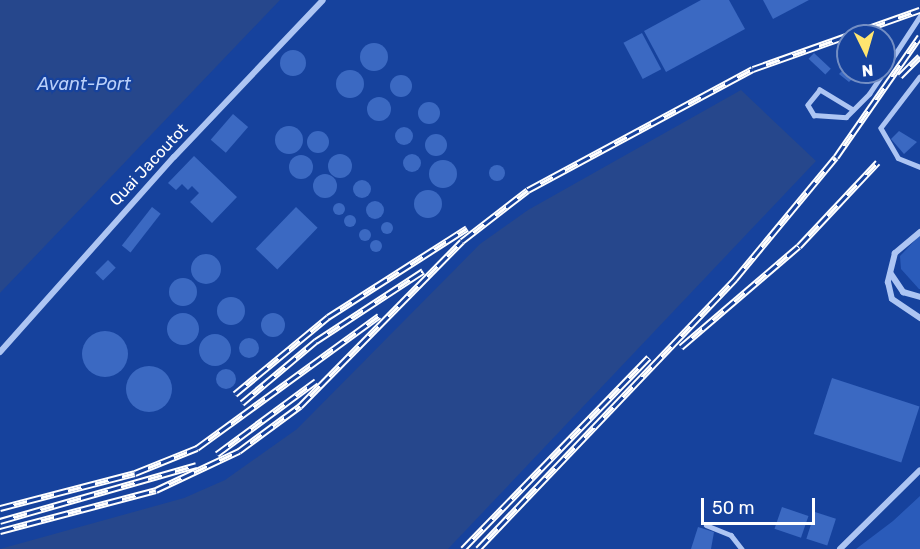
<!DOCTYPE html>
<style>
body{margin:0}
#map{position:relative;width:920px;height:549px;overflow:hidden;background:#16429d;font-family:Rubik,sans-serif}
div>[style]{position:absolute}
.green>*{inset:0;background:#2a5bba}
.water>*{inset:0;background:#26478c}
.building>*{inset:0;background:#3b69c2;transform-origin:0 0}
.round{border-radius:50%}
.lane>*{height:4.5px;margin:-2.25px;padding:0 2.25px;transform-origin:2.25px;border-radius:2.25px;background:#adc5f3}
.street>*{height:6px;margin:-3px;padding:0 3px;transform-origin:3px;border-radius:3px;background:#adc5f3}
.rail>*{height:7px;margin-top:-3.5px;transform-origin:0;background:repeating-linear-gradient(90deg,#16429d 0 14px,#fff 0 28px);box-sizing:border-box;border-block:2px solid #fff}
span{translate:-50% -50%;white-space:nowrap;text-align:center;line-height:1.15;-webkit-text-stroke:4.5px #16429d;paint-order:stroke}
.street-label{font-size:16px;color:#fff}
.water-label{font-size:18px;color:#bad0f9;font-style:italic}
.north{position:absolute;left:836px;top:24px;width:60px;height:60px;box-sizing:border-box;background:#16429d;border:2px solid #738ec4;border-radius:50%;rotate:175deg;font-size:16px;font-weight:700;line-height:24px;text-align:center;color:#fff}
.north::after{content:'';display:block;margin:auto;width:21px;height:27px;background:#ffe56f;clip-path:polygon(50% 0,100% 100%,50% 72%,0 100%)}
.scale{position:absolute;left:701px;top:498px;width:114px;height:27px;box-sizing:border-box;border:3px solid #fff;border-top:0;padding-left:8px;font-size:18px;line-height:21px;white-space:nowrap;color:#fff;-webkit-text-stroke:4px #16429d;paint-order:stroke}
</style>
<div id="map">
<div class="green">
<div style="clip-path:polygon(920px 235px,920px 289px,919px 289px,901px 269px,900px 256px)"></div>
<div style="clip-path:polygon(920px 496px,920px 549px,856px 549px,893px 521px)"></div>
</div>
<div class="water">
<div style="clip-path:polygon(0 0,280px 0,0 293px)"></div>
<div style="clip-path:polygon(741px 90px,816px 161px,448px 549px,0 549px,184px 498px,225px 480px,297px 429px,480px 244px,528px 210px)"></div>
</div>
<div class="building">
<div style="clip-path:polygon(701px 0,729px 0,745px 29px,666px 72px,644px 31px)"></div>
<div style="clip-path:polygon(763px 0,809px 0,773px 19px)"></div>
<div style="left:642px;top:33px;width:41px;height:21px;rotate:62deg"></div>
<div class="round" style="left:360px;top:43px;width:28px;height:28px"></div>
<div class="round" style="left:280px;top:50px;width:26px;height:26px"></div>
<div style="left:814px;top:53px;width:23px;height:8px;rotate:43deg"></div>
<div style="clip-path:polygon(848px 65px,854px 77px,849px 82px,839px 74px)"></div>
<div class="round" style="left:336px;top:70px;width:28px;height:28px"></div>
<div class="round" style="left:390px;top:75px;width:22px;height:22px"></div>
<div class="round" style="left:367px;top:97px;width:24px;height:24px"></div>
<div class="round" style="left:418px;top:102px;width:22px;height:22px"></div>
<div style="left:233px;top:114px;width:20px;height:34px;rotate:41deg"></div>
<div class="round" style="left:275px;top:126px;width:28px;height:28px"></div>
<div class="round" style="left:395px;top:127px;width:18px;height:18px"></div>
<div class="round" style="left:307px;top:131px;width:22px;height:22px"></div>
<div style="clip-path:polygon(899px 131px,917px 142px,904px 154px,891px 139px)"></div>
<div class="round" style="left:425px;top:134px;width:22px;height:22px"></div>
<div class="round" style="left:403px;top:154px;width:18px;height:18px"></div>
<div class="round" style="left:328px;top:154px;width:24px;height:24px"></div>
<div class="round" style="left:289px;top:155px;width:24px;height:24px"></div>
<div style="clip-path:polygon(194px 156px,237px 197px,212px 223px,190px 202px,199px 193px,192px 186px,188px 190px,182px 184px,176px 190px,168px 183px)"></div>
<div class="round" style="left:429px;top:160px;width:28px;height:28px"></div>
<div class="round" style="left:489px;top:165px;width:16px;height:16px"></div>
<div class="round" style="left:313px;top:174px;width:24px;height:24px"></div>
<div class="round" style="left:353px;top:180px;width:18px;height:18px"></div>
<div class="round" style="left:414px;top:190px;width:28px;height:28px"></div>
<div class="round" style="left:366px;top:201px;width:18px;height:18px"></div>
<div class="round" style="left:333px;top:203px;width:12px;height:12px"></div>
<div style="left:152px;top:207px;width:11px;height:49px;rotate:38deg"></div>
<div style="left:296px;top:207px;width:30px;height:58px;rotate:44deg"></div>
<div class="round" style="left:344px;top:215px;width:12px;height:12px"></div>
<div class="round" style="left:381px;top:222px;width:12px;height:12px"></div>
<div class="round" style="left:359px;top:229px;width:12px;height:12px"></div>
<div class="round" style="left:370px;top:240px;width:12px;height:12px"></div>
<div class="round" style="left:191px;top:254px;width:30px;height:30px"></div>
<div style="left:108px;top:260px;width:11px;height:18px;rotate:45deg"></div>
<div class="round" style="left:169px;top:278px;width:28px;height:28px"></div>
<div class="round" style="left:217px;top:297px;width:28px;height:28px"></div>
<div class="round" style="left:167px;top:313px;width:32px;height:32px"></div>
<div class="round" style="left:261px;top:313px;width:24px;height:24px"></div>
<div class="round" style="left:82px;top:331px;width:46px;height:46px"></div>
<div class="round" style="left:199px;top:334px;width:32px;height:32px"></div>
<div class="round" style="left:239px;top:338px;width:20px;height:20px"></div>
<div class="round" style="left:126px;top:366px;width:46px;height:46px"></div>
<div class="round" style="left:216px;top:369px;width:20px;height:20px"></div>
<div style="left:832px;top:378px;width:92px;height:59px;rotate:18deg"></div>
<div style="left:782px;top:507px;width:28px;height:23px;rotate:19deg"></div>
<div style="left:815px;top:512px;width:22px;height:28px;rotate:18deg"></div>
<div style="clip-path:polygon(698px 527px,714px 532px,711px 549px,691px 549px)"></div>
</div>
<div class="lane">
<div style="left:884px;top:71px;width:66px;rotate:-56.8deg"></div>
<div style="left:920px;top:77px;width:64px;rotate:127.4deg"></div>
<div style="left:881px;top:128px;width:34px;rotate:60deg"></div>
<div style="left:898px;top:158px;width:24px;rotate:22deg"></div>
<div style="left:853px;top:110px;width:39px;rotate:-149deg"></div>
<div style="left:820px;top:90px;width:19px;rotate:129deg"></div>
<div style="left:808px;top:105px;width:12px;rotate:59deg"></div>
<div style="left:814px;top:115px;width:32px;rotate:4deg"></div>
<div style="left:846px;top:117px;width:33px;rotate:-45deg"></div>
<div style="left:869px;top:94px;width:27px;rotate:-56deg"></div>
<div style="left:706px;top:525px;width:27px;rotate:22deg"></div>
<div style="left:731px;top:535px;width:18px;rotate:52deg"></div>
</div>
<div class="street">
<div style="left:920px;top:232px;width:33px;rotate:140deg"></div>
<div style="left:895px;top:253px;width:30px;rotate:104deg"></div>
<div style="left:888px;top:282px;width:17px;rotate:77deg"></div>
<div style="left:892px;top:299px;width:34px;rotate:34deg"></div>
<div style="left:891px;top:274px;width:22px;rotate:56deg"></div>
<div style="left:903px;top:292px;width:18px;rotate:16deg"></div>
<div style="left:0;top:352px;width:261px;rotate:-48.3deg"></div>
<div style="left:174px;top:157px;width:216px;rotate:-46.5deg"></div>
<div style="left:840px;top:549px;width:112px;rotate:-44.6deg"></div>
</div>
<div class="rail">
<div style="left:900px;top:76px;width:28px;rotate:-45deg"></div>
<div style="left:681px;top:347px;width:155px;rotate:-40.6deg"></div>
<div style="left:799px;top:246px;width:115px;rotate:-46.8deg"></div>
<div style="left:235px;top:394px;width:121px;rotate:-39.6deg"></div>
<div style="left:328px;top:317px;width:165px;rotate:-32.6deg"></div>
<div style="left:242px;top:403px;width:97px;rotate:-40deg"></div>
<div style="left:316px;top:341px;width:128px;rotate:-33.2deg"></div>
<div style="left:217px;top:454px;width:123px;rotate:-36.4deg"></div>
<div style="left:0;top:508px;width:139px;rotate:-14.5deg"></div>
<div style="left:135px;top:473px;width:67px;rotate:-22deg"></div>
<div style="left:197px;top:448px;width:225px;rotate:-36deg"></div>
<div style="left:0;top:521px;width:204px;rotate:-15.9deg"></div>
<div style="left:0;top:531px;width:161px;rotate:-14.7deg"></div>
<div style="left:156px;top:490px;width:92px;rotate:-25.2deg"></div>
<div style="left:239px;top:451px;width:76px;rotate:-36.4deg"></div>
<div style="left:300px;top:406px;width:231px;rotate:-45.5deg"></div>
<div style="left:462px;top:241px;width:83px;rotate:-37.7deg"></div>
<div style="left:528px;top:190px;width:255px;rotate:-28.3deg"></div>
<div style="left:753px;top:69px;width:177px;rotate:-19.5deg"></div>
<div style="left:463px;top:549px;width:267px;rotate:-45.9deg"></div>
<div style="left:478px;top:549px;width:373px;rotate:-46.4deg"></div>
<div style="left:735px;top:279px;width:158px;rotate:-50.4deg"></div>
<div style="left:836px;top:157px;width:147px;rotate:-55.2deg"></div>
</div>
<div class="street-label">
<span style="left:149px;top:165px;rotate:-47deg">Quai Jacoutot</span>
</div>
<div class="water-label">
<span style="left:84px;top:84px">Avant-Port</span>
</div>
<div class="north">N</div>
<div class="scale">50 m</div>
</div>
